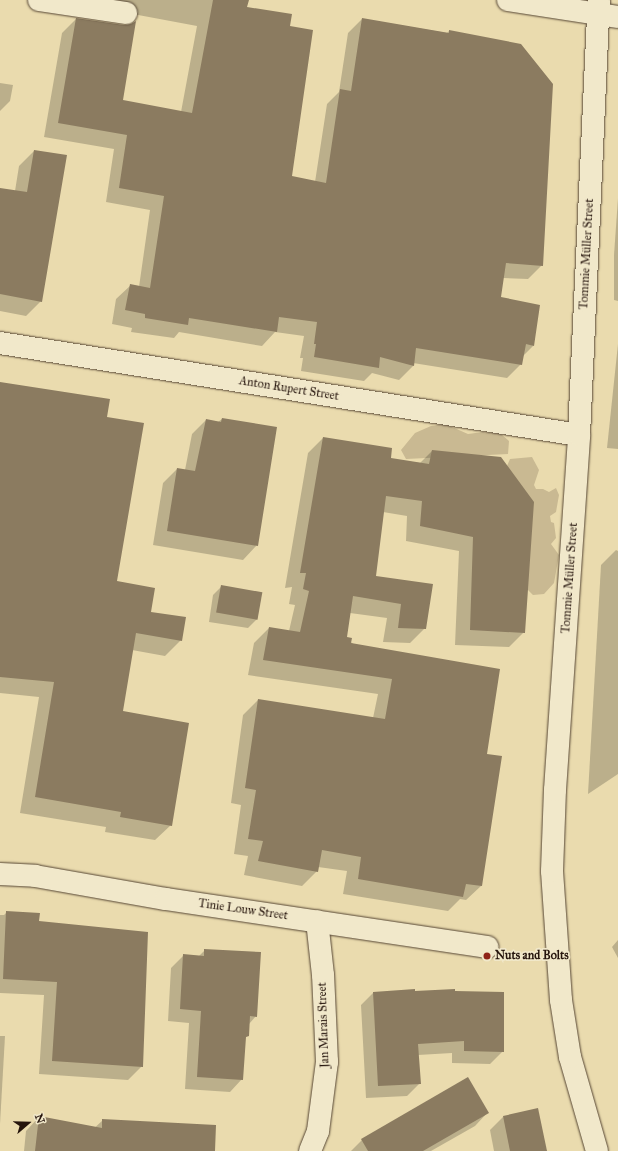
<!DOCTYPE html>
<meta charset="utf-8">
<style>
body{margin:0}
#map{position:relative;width:618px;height:1151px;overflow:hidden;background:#eadbae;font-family:"IM FELL Great Primer",serif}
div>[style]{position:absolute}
.green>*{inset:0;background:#c9b992}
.shadow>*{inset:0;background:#0003}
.building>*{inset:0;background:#8b7b60;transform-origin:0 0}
.roads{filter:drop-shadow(0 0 1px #564634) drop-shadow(0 0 1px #564634)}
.minor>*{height:22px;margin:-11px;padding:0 11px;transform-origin:11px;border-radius:11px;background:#f1e8ca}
.dots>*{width:11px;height:11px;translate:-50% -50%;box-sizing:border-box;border:2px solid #f1e8ca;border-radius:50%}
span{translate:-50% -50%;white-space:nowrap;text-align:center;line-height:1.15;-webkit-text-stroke:3.5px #f1e8ca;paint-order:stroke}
.street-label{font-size:12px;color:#25140c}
.poi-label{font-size:12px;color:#25140c;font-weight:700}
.left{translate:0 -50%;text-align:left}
.north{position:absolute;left:8px;top:1103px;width:40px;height:40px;-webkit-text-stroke:3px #f1e8ca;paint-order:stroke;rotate:70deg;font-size:11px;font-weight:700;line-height:16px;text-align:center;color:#25140c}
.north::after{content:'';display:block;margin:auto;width:14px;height:18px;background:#25140c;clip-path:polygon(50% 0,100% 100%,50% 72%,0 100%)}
</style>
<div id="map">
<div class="green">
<div style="clip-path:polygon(445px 424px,468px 434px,483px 432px,501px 434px,509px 441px,508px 454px,406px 459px,401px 450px,415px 433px,431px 426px)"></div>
<div style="clip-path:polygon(532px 457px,539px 470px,534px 485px,536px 489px,543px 489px,549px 492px,556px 488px,559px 495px,556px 512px,550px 516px,551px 522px,554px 523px,556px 538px,551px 544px,559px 555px,554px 583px,544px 594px,533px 595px,528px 590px,507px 466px,510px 459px)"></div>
</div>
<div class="shadow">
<div style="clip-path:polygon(58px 0,248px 0,246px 8px,289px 27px,290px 177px,315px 182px,327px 104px,339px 92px,348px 33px,362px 19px,447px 33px,449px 31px,542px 265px,528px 279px,503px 278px,500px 298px,533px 346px,522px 357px,521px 364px,507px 378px,413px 363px,413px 366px,399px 380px,372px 373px,364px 381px,301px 371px,303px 358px,300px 358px,304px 336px,275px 332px,262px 346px,179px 332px,174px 338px,131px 332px,132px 328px,112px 324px,116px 299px,131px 285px,139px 287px,150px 210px,106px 202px,114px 149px,44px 137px,62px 33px,76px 19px,122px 101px,181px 112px,197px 26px)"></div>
<div style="clip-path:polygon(0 83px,13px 85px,10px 101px,0 111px)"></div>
<div style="clip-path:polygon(34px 151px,41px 301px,26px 316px,0 311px,0 189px,15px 191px,19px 166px)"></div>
<div style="clip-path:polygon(618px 198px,618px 301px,614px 300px,614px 255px)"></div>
<div style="clip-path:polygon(618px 344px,618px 449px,607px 448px)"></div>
<div style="clip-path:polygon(0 383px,105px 418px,116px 582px,181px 640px,165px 656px,132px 650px,121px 712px,171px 825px,155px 840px,105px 832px,106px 827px,20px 813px,39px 697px,0 693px)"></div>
<div style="clip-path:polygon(222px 419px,257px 545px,243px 560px,153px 545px,163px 483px,177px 469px,185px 470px,192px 434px,206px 420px,218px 422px)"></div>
<div style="clip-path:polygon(323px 438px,390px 459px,420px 463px,432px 451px,524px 632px,509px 647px,455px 645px,459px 551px,406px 541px,407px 516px,383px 512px,375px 577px,425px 628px,410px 643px,383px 642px,387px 618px,350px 613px,346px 638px,486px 755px,481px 886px,466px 900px,460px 899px,448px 911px,343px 894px,347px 871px,318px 867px,317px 871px,302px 886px,244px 875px,248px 856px,234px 854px,241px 805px,231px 803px,243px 715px,258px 700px,373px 718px,378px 694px,248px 675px,254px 643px,269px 628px,289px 631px,295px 605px,289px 604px,292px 587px,285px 588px,308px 453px)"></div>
<div style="clip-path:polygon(616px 550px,618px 551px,618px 774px,588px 794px,601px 565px)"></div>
<div style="clip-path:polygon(222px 586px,257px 619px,248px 628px,209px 622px,213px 595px)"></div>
<div style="clip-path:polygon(7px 912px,38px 922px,142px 1066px,128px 1080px,39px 1074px,44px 995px,0 993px,0 915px,4px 915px)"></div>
<div style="clip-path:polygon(618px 940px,618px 958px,612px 947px)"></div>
<div style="clip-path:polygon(205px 950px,256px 1016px,249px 1024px,248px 1035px,244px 1039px,242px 1079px,230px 1092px,185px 1089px,189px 1023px,168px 1021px,171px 968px,184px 955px,199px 956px)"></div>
<div style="clip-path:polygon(454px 992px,503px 1051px,490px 1064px,452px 1063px,452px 1053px,418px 1055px,420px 1083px,407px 1096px,366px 1098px,361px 1005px,373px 993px)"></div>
<div style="clip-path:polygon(0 1036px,5px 1036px,0 1124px)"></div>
<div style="clip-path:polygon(488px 1112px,475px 1126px,431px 1151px,351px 1151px,362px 1140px)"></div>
<div style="clip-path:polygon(39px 1117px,68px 1151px,24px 1151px,26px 1131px)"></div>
<div style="clip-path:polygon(503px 1117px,546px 1151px,494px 1151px,490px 1130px)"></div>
<div style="clip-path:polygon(103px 1120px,214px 1151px,88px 1151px,89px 1133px)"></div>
</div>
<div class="building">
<div style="clip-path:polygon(213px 0,249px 0,247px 7px,292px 14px,290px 26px,313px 30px,292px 176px,326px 183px,340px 89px,351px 91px,362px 18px,449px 33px,449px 30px,521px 44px,553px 84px,543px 266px,506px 263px,501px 297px,540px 305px,534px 346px,526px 344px,522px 365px,416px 348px,414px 366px,380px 357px,379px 368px,314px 357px,316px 344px,314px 344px,317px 322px,279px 317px,277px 332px,189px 318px,188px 325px,145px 318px,145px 314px,125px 310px,130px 284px,150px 288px,164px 196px,119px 188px,127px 135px,58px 123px,76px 18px,124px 25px,131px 24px,136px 21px,123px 100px,192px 113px)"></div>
<div style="clip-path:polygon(34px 150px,67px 155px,42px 302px,0 294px,0 188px,27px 192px)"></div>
<div style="clip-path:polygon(0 382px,110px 399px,107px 417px,144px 423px,117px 581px,155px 588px,151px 612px,186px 617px,182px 641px,136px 633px,123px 711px,189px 723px,172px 826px,120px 817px,121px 812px,35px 797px,54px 682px,0 677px)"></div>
<div style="clip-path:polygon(222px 418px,277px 427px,258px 546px,167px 531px,177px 468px,195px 471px,206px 419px,221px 422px)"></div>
<div style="clip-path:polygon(323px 437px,392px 448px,391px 458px,429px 464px,432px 450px,501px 457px,534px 502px,525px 633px,470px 630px,473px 537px,420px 526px,422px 501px,386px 496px,376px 576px,433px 584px,426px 629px,398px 628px,401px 604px,353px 596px,347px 637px,352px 638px,351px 643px,500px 669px,487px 754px,502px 756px,482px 886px,466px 884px,463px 897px,358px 879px,361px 857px,322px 850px,318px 872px,258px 861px,263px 841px,248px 839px,256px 790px,245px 788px,258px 699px,385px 719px,392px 679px,263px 660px,269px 627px,300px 632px,309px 591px,303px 589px,306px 573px,300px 573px)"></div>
<div style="left:221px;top:585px;width:42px;height:28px;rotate:10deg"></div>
<div style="clip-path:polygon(6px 911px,40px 913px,39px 921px,148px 932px,143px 1067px,52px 1061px,57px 982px,3px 979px)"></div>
<div style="clip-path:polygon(204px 949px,261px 952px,257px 1017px,250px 1016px,249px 1036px,246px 1037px,243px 1080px,197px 1077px,201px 1011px,180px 1009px,183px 954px,204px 956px)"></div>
<div style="clip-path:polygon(415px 989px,415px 991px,455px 989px,455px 991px,504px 992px,504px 1052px,464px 1051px,464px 1041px,418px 1044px,421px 1084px,378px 1086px,373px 992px)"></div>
<div style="clip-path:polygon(468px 1077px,489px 1113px,423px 1151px,368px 1151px,361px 1139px)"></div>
<div style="clip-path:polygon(538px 1108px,547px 1151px,510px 1151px,503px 1116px)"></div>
<div style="clip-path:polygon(39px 1116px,102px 1128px,102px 1119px,216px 1125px,215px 1151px,35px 1151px)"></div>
</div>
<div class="roads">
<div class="minor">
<div style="left:39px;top:0;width:88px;rotate:8.5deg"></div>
<div style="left:508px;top:0;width:111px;rotate:8.8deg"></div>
<div style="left:0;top:343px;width:586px;rotate:9.03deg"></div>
<div style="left:0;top:874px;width:35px;rotate:3deg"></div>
<div style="left:35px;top:876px;width:133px;rotate:10deg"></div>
<div style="left:166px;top:899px;width:325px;rotate:8.5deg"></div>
<div style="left:310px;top:1151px;width:22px;rotate:-68deg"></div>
<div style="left:318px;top:1131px;width:70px;rotate:-82.6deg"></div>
<div style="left:327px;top:1062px;width:87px;rotate:-92.6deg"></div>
<div style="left:323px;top:975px;width:54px;rotate:-96.3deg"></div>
<div style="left:597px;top:1151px;width:98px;rotate:-106deg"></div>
<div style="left:570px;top:1057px;width:58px;rotate:-99deg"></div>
<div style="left:561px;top:1000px;width:129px;rotate:-94deg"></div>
<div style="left:552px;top:871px;width:81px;rotate:-87.9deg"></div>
<div style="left:555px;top:790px;width:356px;rotate:-86.1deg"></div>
<div style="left:579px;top:435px;width:435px;rotate:-87.4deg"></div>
</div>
</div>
<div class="dots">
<div style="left:487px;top:956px;background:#8f2418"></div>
</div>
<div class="street-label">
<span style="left:587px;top:254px;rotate:-87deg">Tommie Müller Street</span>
<span style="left:289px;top:389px;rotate:9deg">Anton Rupert Street</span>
<span style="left:570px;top:578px;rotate:-86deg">Tommie Müller Street</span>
<span style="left:243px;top:910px;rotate:8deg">Tinie Louw Street</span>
<span style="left:324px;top:1025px;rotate:-92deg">Jan Marais Street</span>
</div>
<div class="poi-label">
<span class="left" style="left:495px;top:956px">Nuts and Bolts</span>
</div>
<div class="north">N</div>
</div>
